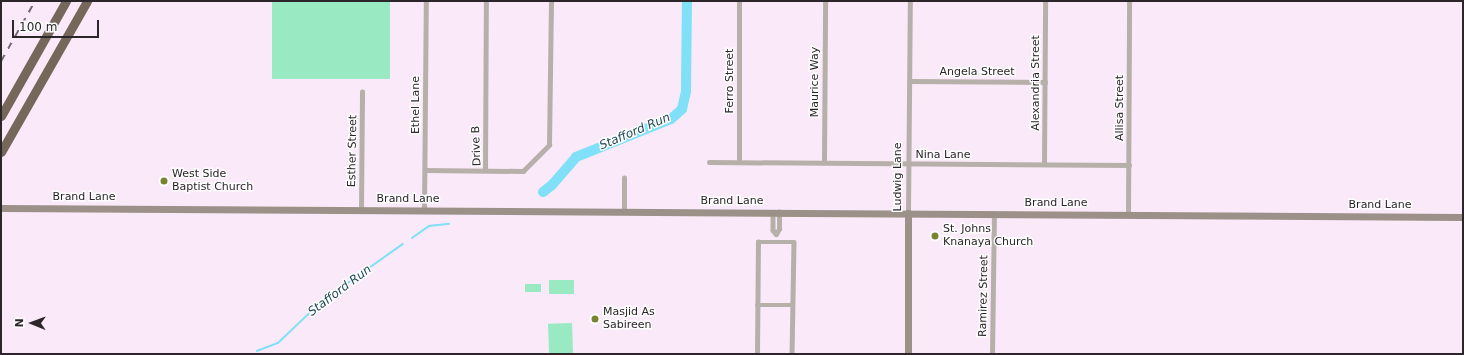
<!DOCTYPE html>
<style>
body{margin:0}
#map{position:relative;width:1464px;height:355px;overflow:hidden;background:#faeaf9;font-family:"DejaVu Sans",sans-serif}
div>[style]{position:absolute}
.green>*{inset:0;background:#99e9c3;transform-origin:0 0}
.stream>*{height:1.5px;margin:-0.75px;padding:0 0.75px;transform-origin:0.75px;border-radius:0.75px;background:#7fe0f7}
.river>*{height:10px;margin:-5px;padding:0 5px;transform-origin:5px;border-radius:5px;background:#7fe0f7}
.street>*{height:4.5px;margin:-2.25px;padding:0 2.25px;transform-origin:2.25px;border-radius:2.25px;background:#b7b0aa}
.secondary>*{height:7px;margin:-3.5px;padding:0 3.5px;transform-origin:3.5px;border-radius:3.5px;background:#9b9188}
.highway>*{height:9px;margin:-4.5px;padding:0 4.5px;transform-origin:4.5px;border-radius:4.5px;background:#76675b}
.rail>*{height:1.5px;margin-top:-0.75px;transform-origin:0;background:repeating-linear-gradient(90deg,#70676f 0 7px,transparent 0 14px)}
.dots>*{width:11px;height:11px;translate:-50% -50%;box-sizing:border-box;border:2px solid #fdfdfd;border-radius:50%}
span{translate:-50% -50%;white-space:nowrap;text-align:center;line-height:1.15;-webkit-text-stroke:3px #fdfdfd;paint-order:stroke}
.street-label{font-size:11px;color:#2c262b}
.poi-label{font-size:11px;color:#2c262b}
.left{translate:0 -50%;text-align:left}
.water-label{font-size:12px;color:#1f4a55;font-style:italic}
.frame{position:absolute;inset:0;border:2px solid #2c262b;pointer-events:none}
.north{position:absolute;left:12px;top:303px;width:40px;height:40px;-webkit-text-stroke:3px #fdfdfd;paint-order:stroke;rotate:271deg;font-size:11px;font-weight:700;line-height:16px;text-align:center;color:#2c262b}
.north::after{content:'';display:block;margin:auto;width:14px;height:18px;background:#2c262b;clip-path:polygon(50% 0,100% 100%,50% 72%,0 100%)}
.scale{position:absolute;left:12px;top:20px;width:87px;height:18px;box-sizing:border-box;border:2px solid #2c262b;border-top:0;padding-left:5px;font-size:12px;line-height:14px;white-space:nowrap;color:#2c262b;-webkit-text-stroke:3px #fdfdfd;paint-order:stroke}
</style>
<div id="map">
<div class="green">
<div style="left:272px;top:1px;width:118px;height:78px"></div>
<div style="left:549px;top:280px;width:25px;height:14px"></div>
<div style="left:525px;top:284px;width:16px;height:8px"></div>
<div style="left:572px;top:323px;width:31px;height:24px;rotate:88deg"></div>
</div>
<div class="stream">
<div style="left:412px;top:238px;width:21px;rotate:-35deg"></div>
<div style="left:429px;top:226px;width:20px;rotate:-6deg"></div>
<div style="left:257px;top:351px;width:22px;rotate:-21deg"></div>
<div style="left:278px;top:343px;width:59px;rotate:-43.6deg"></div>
<div style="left:321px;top:302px;width:100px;rotate:-35.3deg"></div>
</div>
<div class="river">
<div style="left:543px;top:192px;width:11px;rotate:-38deg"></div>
<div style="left:552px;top:185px;width:37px;rotate:-49deg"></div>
<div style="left:576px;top:157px;width:102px;rotate:-21.8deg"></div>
<div style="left:671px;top:119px;width:15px;rotate:-42deg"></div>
<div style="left:682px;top:109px;width:18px;rotate:-77deg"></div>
<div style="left:686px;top:91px;width:90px;rotate:-89.4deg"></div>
</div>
<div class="street">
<div style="left:910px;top:81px;width:135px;rotate:0.4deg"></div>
<div style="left:709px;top:162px;width:420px;rotate:0.4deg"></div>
<div style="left:739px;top:162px;width:161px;rotate:-90deg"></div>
<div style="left:824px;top:163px;width:162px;rotate:-89.6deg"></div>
<div style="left:1044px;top:164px;width:163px;rotate:-89.6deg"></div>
<div style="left:425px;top:170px;width:98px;rotate:0.6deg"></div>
<div style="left:523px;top:171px;width:37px;rotate:-45deg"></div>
<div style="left:549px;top:145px;width:144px;rotate:-89.2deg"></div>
<div style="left:485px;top:170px;width:169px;rotate:-89.7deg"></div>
<div style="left:361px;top:210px;width:118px;rotate:-89.5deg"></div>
<div style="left:424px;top:210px;width:209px;rotate:-89.5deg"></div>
<div style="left:624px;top:211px;width:33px;rotate:-90deg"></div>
<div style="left:773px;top:212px;width:18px;rotate:90deg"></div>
<div style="left:773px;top:230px;width:5px;rotate:53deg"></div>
<div style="left:776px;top:234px;width:6px;rotate:-59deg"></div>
<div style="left:779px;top:229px;width:17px;rotate:-90deg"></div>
<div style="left:908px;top:213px;width:212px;rotate:-89.5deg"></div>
<div style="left:1128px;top:215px;width:214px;rotate:-89.7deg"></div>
<div style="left:757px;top:305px;width:36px"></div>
<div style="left:757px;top:354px;width:112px;rotate:-89.5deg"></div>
<div style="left:758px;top:242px;width:36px"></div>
<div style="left:794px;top:242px;width:112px;rotate:91deg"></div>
<div style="left:992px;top:354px;width:140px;rotate:-89.2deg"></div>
</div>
<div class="secondary">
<div style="left:1px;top:208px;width:1462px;rotate:0.35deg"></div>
<div style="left:908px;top:354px;width:141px;rotate:-90deg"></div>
</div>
<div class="highway">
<div style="left:1px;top:116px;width:132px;rotate:-60.5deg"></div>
<div style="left:1px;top:152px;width:174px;rotate:-60.3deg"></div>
</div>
<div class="rail">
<div style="left:1px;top:61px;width:69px;rotate:-60.5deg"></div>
</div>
<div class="dots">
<div style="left:164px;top:181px;background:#7a832f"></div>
<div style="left:935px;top:236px;background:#7a832f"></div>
<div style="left:595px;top:319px;background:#7a832f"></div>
</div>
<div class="street-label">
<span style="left:977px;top:72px">Angela Street</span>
<span style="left:730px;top:81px;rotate:-90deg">Ferro Street</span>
<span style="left:815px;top:82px;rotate:-90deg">Maurice Way</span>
<span style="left:1036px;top:83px;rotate:-90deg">Alexandria Street</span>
<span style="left:416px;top:105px;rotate:-90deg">Ethel Lane</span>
<span style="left:1120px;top:108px;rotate:-90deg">Allisa Street</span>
<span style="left:477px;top:146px;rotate:-92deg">Drive B</span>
<span style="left:353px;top:151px;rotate:-89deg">Esther Street</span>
<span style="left:943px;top:155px">Nina Lane</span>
<span style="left:898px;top:177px;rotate:-90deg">Ludwig Lane</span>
<span style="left:84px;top:197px">Brand Lane</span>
<span style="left:408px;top:199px">Brand Lane</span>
<span style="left:732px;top:201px">Brand Lane</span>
<span style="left:1056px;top:203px">Brand Lane</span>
<span style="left:1380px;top:205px">Brand Lane</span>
<span style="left:984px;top:296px;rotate:-89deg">Ramirez Street</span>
</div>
<div class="poi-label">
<span class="left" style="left:172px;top:181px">West Side<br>Baptist Church</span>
<span class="left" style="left:943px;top:236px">St. Johns<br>Knanaya Church</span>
<span class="left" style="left:603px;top:319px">Masjid As<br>Sabireen</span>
</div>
<div class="water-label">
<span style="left:635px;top:132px;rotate:-23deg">Stafford Run</span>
<span style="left:340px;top:291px;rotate:-37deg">Stafford Run</span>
</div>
<div class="frame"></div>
<div class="north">N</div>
<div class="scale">100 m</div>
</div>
